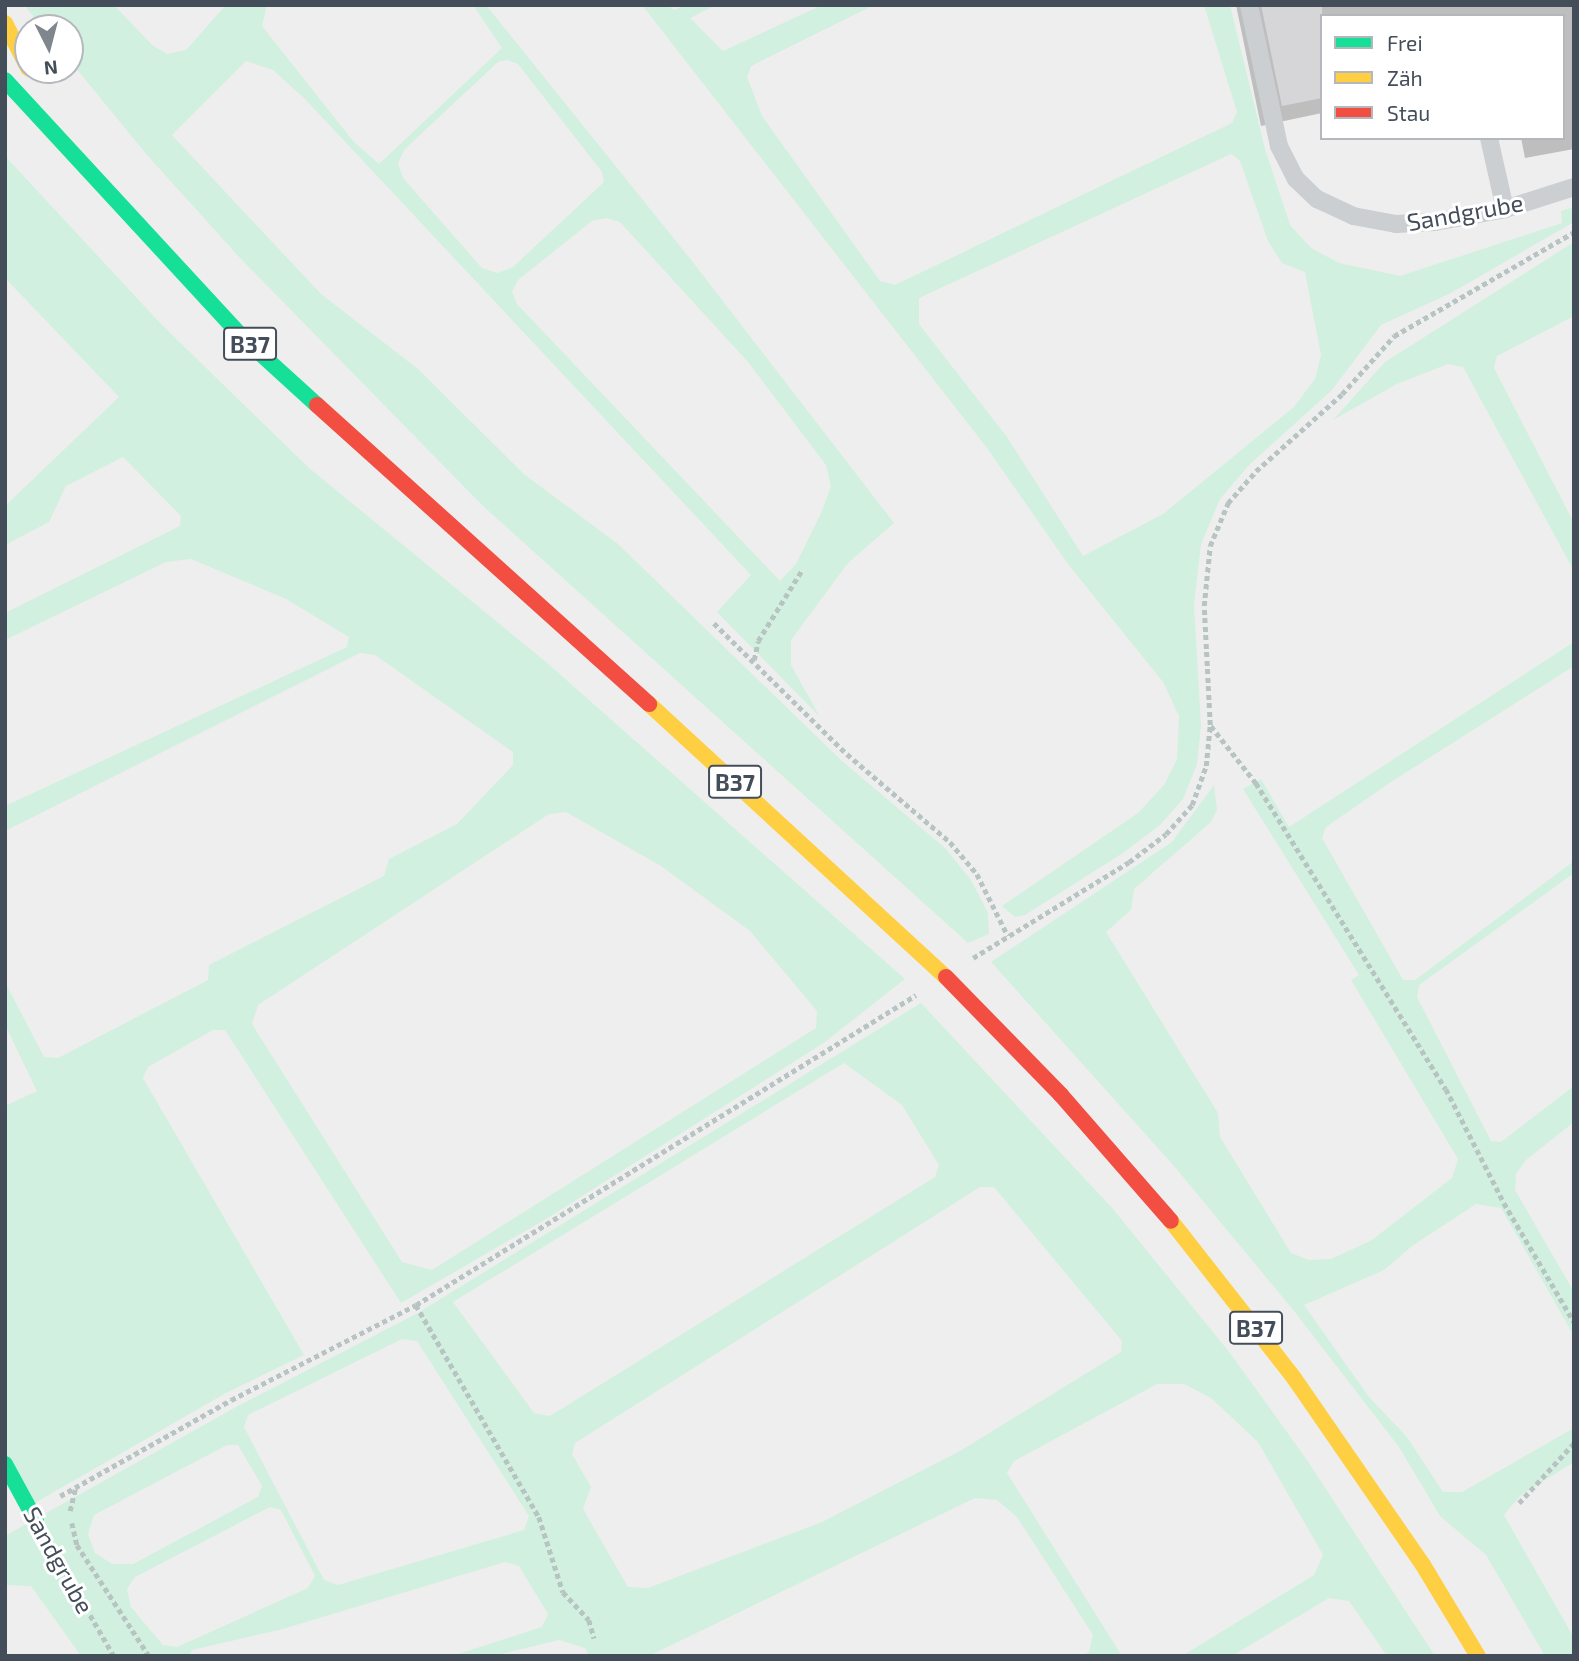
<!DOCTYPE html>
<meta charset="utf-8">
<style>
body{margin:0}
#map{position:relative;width:1579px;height:1661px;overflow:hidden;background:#efeeee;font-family:"Exo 2",sans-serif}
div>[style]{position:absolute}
.green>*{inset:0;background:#d1f0df}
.shadow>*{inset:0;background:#0003}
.building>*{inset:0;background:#d6d6d8}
.path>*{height:4.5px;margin-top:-2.25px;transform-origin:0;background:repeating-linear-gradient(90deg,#b7c4c2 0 5px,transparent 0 8.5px)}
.lane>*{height:18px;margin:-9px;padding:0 9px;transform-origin:9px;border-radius:9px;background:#cccfd1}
.fast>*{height:16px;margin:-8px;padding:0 8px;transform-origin:8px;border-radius:8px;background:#16e098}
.slow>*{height:16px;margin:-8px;padding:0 8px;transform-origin:8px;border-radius:8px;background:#ffcf43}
.jam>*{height:16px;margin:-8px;padding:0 8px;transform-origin:8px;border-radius:8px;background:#f24e42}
span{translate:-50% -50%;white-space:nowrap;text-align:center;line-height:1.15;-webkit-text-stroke:6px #fff;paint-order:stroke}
.shield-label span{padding:2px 5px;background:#fff;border:2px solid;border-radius:5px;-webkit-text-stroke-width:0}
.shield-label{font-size:23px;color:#444e5b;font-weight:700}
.street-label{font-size:24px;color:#444e5b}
.frame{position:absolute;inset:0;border:7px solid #444e5b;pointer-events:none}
.legend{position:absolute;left:1320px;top:14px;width:245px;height:126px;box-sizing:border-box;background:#fff;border:2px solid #b4b8bd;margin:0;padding:9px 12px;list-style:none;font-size:21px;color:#444e5b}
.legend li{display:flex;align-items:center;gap:14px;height:35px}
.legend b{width:35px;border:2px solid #b4b8bd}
.north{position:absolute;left:14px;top:14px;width:70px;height:70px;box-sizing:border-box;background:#fff;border:2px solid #b4b8bd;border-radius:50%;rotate:174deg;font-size:19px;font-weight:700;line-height:28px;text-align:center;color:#444e5b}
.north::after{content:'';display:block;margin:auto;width:24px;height:32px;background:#80868e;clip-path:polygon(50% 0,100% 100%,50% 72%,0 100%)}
</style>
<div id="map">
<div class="green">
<div style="clip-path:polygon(evenodd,24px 5px,114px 5px,152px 45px,167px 54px,186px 50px,226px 5px,267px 5px,262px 26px,353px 141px,379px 164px,502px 48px,473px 5px,486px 5px,692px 261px,894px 523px,848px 563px,791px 640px,791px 665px,820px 717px,717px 612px,751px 575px,305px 99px,273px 70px,246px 61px,172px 135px,321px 294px,418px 369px,525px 475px,618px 544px,842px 761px,945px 848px,971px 880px,988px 913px,989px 934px,968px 943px,482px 505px,240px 258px,147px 155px,70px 61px,70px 28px,43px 28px,24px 5px,507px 60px,518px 64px,602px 172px,604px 182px,513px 267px,497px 273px,482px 268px,403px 178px,398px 164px,404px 150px,498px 62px,507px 60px,24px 5px,606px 218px,620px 222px,748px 362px,826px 465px,831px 486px,822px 511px,796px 564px,780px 581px,517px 304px,512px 292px,518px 280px,592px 221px,606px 218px)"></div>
<div style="clip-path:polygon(evenodd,642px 5px,668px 5px,674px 10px,685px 5px,716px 5px,690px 18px,723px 51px,822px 5px,874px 5px,751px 66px,747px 77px,762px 116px,880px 281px,895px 285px,1232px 123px,1237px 112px,1204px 5px,1230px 5px,1265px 149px,1290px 225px,1311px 248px,1339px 263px,1400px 276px,1562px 223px,1561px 211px,1574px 207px,1574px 222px,1451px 293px,1381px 325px,1332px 390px,1249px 465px,1220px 499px,1201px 544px,1194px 605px,1201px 726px,1197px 764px,1183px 799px,1160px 825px,1123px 853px,1025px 915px,1015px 917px,1002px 906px,1138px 813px,1164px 785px,1177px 759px,1179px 716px,1163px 682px,1068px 564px,987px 448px,642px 5px,1231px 154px,1240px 161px,1268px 241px,1282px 263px,1305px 272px,1321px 355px,1315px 379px,1294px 407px,1163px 514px,1083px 556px,1007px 437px,919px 324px,919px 298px,1231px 154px)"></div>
<div style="clip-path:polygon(evenodd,5px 156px,161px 324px,309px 468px,546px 662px,905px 979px,825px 1042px,546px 1219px,401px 1303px,225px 1030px,213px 1030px,148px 1067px,143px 1078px,304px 1355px,226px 1393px,33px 1504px,5px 1453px,5px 1106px,37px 1091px,5px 1025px,5px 982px,44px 1057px,58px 1058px,208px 980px,209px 965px,384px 876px,389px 859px,457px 824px,513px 765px,513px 752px,375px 655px,360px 653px,5px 831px,5px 806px,347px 647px,349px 637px,286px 599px,191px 559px,166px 562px,5px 640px,5px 613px,180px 526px,181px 516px,123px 457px,66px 486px,49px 522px,5px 545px,5px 506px,119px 397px,5px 278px,5px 156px,566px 812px,661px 866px,750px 931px,817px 1011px,816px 1028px,432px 1270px,402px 1262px,252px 1024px,258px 1005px,549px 814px,566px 812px)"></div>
<div style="clip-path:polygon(1574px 242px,1574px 316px,1497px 356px,1494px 368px,1574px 523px,1574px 571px,1463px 367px,1448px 364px,1397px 384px,1333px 420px,1385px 362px)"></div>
<div style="clip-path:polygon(1574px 642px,1574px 666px,1391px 782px,1326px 827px,1322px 838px,1403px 980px,1415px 980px,1574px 861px,1574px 873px,1419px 985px,1417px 997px,1491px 1141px,1501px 1142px,1574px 1086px,1574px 1122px,1526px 1160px,1516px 1174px,1515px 1190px,1574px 1292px,1574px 1336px,1501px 1208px,1476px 1204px,1412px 1246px,1384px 1270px,1304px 1305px,1369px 1397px,1407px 1437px,1443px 1492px,1462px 1492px,1574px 1428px,1574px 1462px,1521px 1495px,1504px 1515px,1574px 1638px,1574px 1656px,1545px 1656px,1486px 1555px,1440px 1516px,1399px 1447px,1294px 1311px,1174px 1166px,991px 962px,1172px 842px,1214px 785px,1217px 810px,1211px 822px,1134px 889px,1131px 910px,1106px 932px,1218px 1113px,1220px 1137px,1291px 1253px,1309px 1260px,1331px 1259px,1372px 1240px,1452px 1178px,1458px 1159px,1351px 980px,1359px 975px,1243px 789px,1261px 779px,1289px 827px)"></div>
<div style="clip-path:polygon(evenodd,921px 1003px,1113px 1209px,1230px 1353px,1307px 1460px,1435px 1656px,1387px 1656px,1349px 1601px,1329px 1598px,1232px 1656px,1182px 1656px,1314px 1575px,1323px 1555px,1258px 1442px,1211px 1398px,1184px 1384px,1157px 1384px,1014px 1461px,1007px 1473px,1122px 1656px,1081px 1656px,1089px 1652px,1093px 1635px,1017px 1517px,997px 1500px,975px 1498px,649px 1656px,589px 1656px,585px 1648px,559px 1640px,493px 1656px,452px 1656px,542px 1627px,548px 1614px,519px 1566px,505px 1562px,283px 1629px,192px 1650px,189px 1656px,81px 1656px,31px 1586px,5px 1585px,5px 1536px,236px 1407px,416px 1314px,921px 1003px,844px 1063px,902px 1105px,939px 1165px,935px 1177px,550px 1416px,534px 1413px,453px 1302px,844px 1063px,921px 1003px,980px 1187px,994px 1187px,1122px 1341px,1121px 1352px,960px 1451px,822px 1522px,648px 1588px,628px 1587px,583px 1509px,591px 1487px,572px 1454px,575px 1443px,980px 1187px,921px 1003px,402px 1339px,417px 1341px,529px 1516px,524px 1530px,338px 1585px,324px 1580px,244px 1427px,248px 1415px,402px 1339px,921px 1003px,227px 1445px,238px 1445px,262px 1486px,258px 1497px,133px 1564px,112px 1564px,95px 1553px,88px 1534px,94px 1515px,227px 1445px,921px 1003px,270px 1507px,281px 1510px,315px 1576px,308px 1588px,177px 1647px,163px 1645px,131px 1607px,127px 1589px,135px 1577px,270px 1507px)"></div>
</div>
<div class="shadow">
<div style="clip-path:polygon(1236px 5px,1574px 5px,1574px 149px,1525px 158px,1521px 138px,1563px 138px,1563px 16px,1322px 16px,1322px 113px,1261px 126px)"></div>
</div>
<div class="building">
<div style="clip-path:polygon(1261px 5px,1322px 5px,1322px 98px,1282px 106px)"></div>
</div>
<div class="path">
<div style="left:714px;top:623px;width:187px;rotate:44.6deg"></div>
<div style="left:847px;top:754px;width:135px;rotate:40.5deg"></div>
<div style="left:950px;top:842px;width:42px;rotate:49.8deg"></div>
<div style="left:977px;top:874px;width:69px;rotate:63.4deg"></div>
<div style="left:754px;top:660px;width:19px;rotate:-78deg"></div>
<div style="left:758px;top:641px;width:84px;rotate:-58.2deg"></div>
<div style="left:1211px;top:726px;width:73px;rotate:51.7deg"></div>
<div style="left:1256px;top:783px;width:360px;rotate:58.2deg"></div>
<div style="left:1446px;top:1089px;width:128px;rotate:63deg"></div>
<div style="left:1504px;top:1203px;width:138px;rotate:59.5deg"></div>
<div style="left:973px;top:958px;width:183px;rotate:-31.6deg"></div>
<div style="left:1129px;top:862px;width:46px;rotate:-37.1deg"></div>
<div style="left:1166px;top:834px;width:39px;rotate:-48deg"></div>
<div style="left:1192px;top:805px;width:41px;rotate:-70.3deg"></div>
<div style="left:1206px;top:766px;width:41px;rotate:-84.4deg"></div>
<div style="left:1210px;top:725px;width:119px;rotate:-92.9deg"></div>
<div style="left:1204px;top:606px;width:60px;rotate:-84.3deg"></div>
<div style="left:1210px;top:546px;width:47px;rotate:-67.3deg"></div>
<div style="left:1228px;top:503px;width:43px;rotate:-48.8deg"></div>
<div style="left:1256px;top:471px;width:115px;rotate:-41.8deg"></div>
<div style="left:1342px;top:394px;width:78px;rotate:-48.1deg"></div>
<div style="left:1394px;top:336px;width:208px;rotate:-30deg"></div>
<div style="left:416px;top:1305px;width:245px;rotate:59.9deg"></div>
<div style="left:539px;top:1517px;width:79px;rotate:72.3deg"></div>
<div style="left:563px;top:1592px;width:38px;rotate:47deg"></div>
<div style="left:589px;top:1620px;width:19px;rotate:74deg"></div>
<div style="left:60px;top:1496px;width:196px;rotate:-29.3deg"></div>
<div style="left:231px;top:1400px;width:208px;rotate:-27.2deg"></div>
<div style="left:416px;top:1305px;width:588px;rotate:-31.8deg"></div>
<div style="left:1519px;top:1503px;width:81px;rotate:-47.5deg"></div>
<div style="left:70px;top:1511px;width:23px;rotate:-77deg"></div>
<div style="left:72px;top:1523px;width:23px;rotate:77deg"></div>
<div style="left:77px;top:1545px;width:132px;rotate:57deg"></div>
<div style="left:52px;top:1549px;width:124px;rotate:59.9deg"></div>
</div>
<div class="lane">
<div style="left:1249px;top:5px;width:144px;rotate:78deg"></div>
<div style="left:1279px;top:146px;width:37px;rotate:63deg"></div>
<div style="left:1296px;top:179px;width:29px;rotate:44deg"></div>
<div style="left:1317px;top:199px;width:40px;rotate:25deg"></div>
<div style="left:1353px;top:216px;width:44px;rotate:10.5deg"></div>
<div style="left:1396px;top:224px;width:39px;rotate:-3deg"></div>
<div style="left:1435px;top:222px;width:71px;rotate:-10.5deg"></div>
<div style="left:1505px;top:209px;width:72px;rotate:-17.7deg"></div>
<div style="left:1489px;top:138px;width:73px;rotate:77.3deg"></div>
</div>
<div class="fast">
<div style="left:5px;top:80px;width:347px;rotate:47.3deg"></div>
<div style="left:240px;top:335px;width:104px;rotate:42.3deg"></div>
<div style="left:5px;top:1464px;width:65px;rotate:61.5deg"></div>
</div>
<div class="slow">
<div style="left:5px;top:23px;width:51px;rotate:62.9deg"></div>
<div style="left:649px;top:704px;width:403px;rotate:42.6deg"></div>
<div style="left:1171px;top:1221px;width:199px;rotate:51.9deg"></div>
<div style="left:1294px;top:1378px;width:227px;rotate:55.4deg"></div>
<div style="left:1423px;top:1565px;width:106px;rotate:58.9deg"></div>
</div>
<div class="jam">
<div style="left:317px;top:405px;width:447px;rotate:42deg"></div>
<div style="left:946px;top:977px;width:165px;rotate:45.7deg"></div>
<div style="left:1061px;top:1095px;width:167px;rotate:48.9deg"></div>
</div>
<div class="shield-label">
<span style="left:250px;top:344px">B37</span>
<span style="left:735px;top:782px">B37</span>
<span style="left:1256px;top:1328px">B37</span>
</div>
<div class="street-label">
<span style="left:1465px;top:212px;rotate:-10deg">Sandgrube</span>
<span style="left:59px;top:1560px;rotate:61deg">Sandgrube</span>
</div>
<div class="frame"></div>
<ul class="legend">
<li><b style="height:9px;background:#16e098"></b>Frei</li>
<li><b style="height:9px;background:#ffcf43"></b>Zäh</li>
<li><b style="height:9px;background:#f24e42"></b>Stau</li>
</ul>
<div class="north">N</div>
</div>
